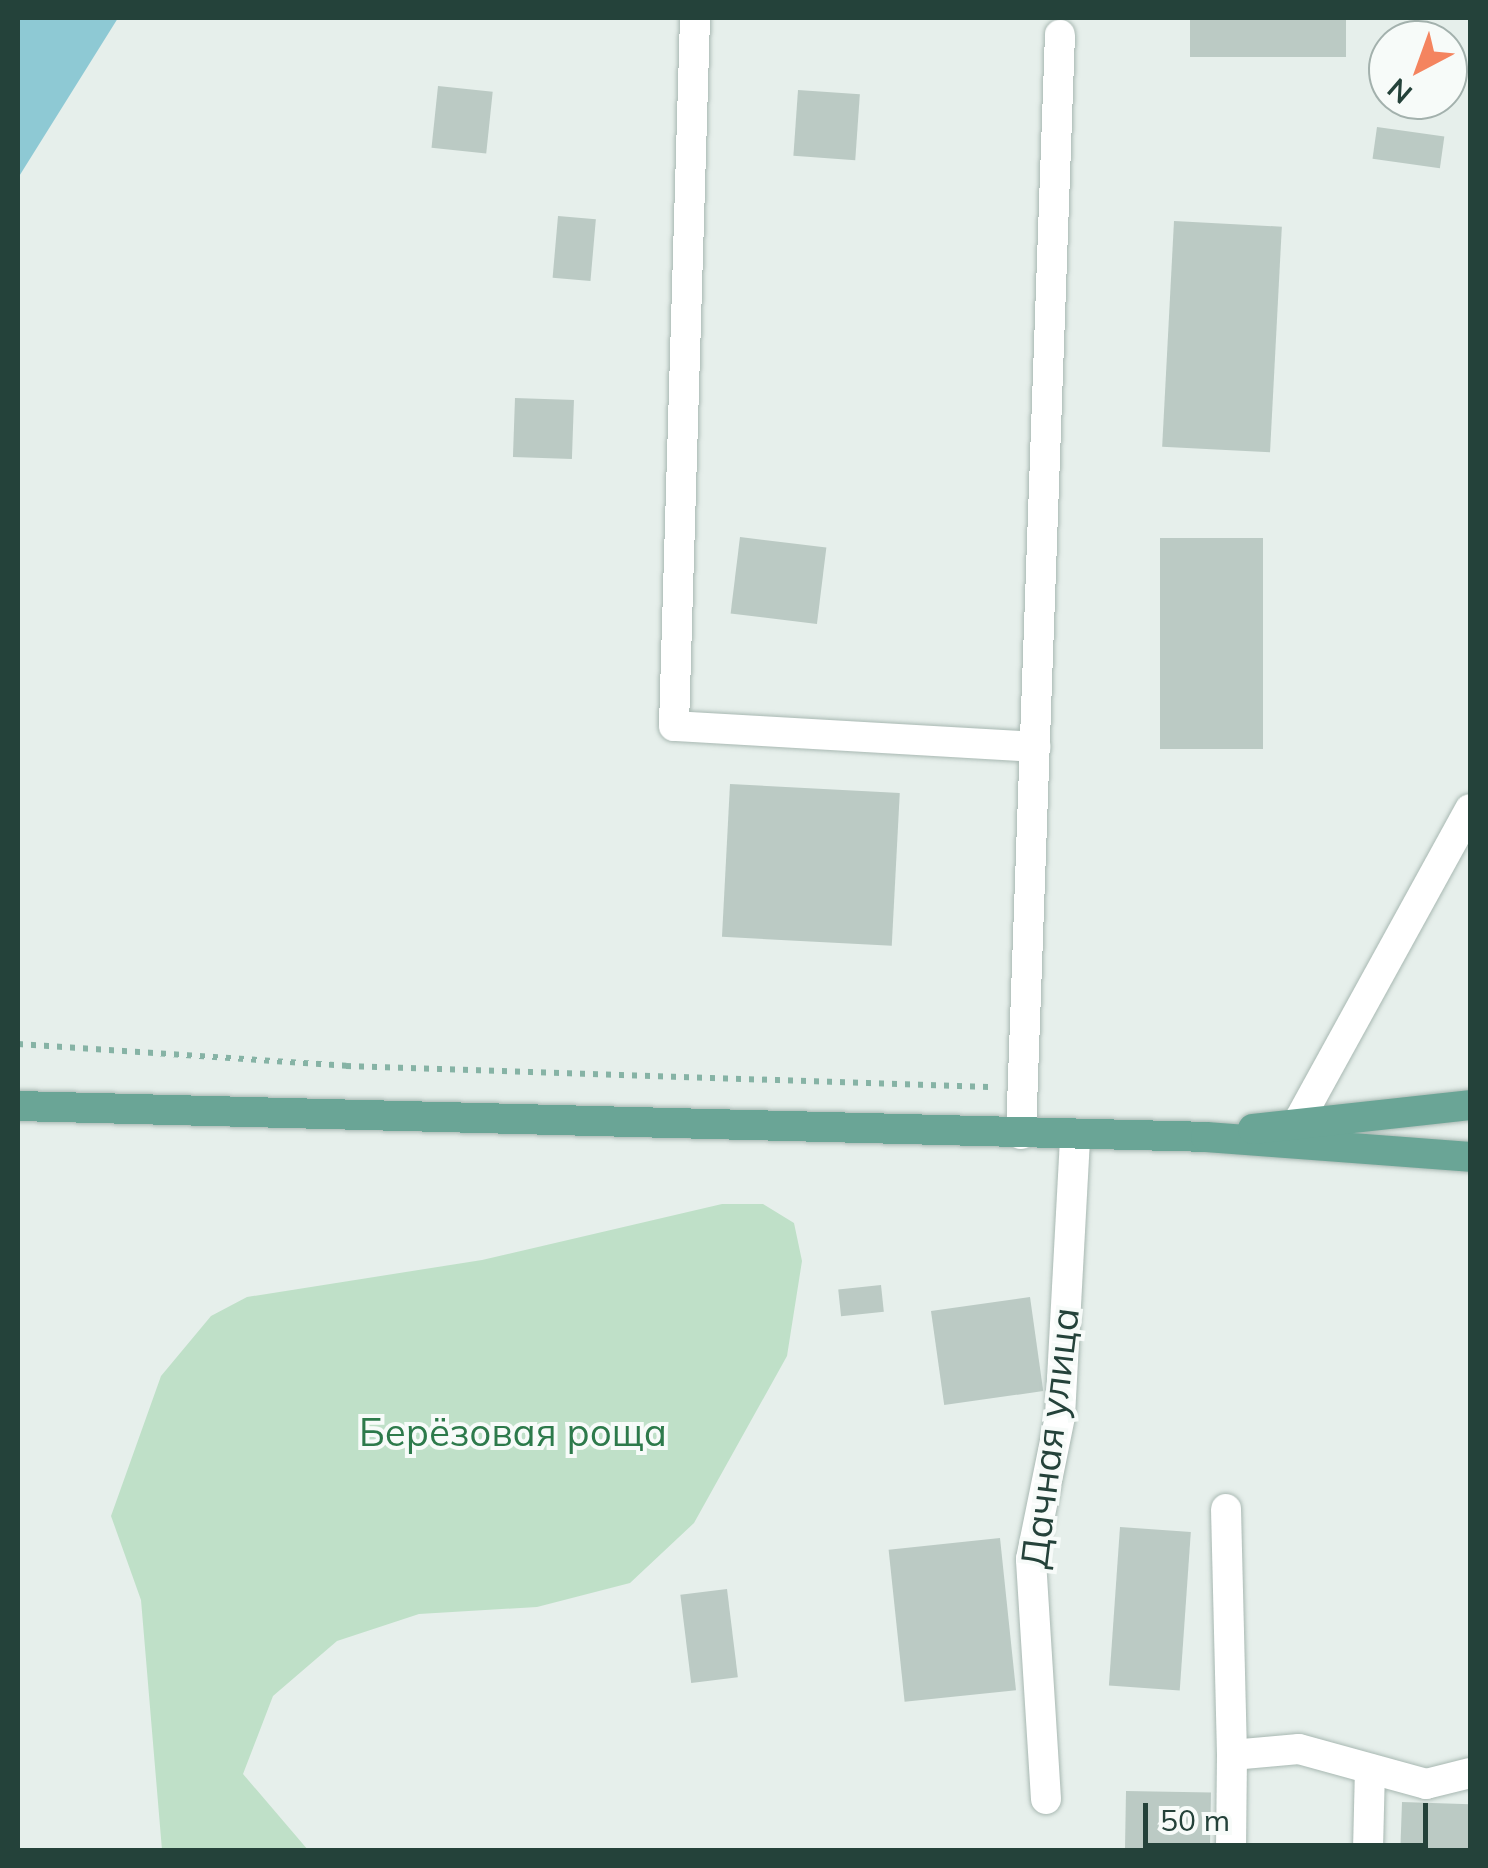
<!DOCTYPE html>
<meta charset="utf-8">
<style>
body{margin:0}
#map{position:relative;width:1488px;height:1868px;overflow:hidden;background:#e6efeb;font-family:Mulish,sans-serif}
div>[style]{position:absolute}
.green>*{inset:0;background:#bfe0c8}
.water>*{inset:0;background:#8ec9d4}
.building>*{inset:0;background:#bbcac4;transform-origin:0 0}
.path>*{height:6px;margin-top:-3px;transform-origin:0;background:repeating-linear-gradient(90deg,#86b3a5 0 5px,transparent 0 13px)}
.roads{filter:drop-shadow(0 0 2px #a8b8b2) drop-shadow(0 0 2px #a8b8b2)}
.minor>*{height:30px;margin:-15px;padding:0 15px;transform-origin:15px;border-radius:15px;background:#fff}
.major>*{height:30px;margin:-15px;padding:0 15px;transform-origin:15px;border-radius:15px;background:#6aa596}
span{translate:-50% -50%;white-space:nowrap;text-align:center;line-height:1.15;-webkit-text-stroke:8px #f7fbf9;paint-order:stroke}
.park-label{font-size:38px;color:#2d7a4b}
.street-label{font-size:38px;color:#24423a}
.frame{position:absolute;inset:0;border:20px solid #24423a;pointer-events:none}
.north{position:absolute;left:1368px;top:20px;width:100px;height:100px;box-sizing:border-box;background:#f7fbf9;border:2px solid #a3b1ad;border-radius:50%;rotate:221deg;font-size:28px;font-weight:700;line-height:40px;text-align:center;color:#24423a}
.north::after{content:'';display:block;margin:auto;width:35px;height:45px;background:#f4845f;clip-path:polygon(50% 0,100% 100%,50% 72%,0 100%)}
.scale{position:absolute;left:1143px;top:1803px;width:285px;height:45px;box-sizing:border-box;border:5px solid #24423a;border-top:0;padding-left:12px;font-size:30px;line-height:35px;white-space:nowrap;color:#24423a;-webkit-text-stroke:8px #f7fbf9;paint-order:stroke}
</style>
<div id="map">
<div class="green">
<div style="clip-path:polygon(722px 1204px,763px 1204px,794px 1223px,802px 1261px,787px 1356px,694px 1523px,630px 1583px,537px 1607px,419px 1614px,337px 1641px,273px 1696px,243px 1774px,308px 1850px,162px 1850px,141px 1600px,111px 1516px,161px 1376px,211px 1316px,247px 1297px,482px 1260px)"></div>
</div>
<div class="water">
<div style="clip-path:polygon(18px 18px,118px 18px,18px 178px)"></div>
</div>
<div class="building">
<div style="left:1190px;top:18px;width:156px;height:39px"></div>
<div style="left:438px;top:86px;width:55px;height:62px;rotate:6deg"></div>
<div style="left:798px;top:90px;width:62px;height:66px;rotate:4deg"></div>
<div style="left:1377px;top:127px;width:68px;height:32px;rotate:8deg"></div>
<div style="left:558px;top:216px;width:38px;height:62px;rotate:5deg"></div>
<div style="left:1174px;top:221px;width:108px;height:226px;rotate:3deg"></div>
<div style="left:515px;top:398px;width:59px;height:59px;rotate:2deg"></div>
<div style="left:740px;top:537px;width:87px;height:77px;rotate:7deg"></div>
<div style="left:1160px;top:538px;width:103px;height:211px"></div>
<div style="left:730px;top:784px;width:170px;height:153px;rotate:3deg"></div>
<div style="left:881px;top:1285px;width:27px;height:43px;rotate:84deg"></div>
<div style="left:1030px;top:1297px;width:95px;height:100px;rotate:82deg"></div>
<div style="left:1120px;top:1527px;width:71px;height:159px;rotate:4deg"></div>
<div style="left:1000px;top:1538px;width:153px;height:112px;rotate:84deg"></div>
<div style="left:727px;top:1589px;width:89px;height:47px;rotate:83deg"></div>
<div style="left:1126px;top:1791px;width:85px;height:59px;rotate:1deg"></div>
<div style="left:1402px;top:1802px;width:68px;height:48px;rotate:2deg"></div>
</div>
<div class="path">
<div style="left:18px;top:1044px;width:329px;rotate:3.8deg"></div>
<div style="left:346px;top:1066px;width:643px;rotate:1.87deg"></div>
</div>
<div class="roads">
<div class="minor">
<div style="left:695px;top:18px;width:708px;rotate:91.7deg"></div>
<div style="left:674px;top:726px;width:362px;rotate:3.3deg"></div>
<div style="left:1298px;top:1122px;width:357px;rotate:-61.2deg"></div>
<div style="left:1021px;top:1134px;width:1100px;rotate:-87.97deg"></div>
<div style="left:1226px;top:1509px;width:246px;rotate:88.6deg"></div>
<div style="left:1232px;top:1755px;width:67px;rotate:-5.1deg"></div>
<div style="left:1299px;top:1749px;width:132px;rotate:15.4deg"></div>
<div style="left:1426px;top:1784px;width:45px;rotate:-14deg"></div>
<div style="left:1046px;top:1799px;width:240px;rotate:-93.6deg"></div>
<div style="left:1031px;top:1559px;width:146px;rotate:-78.5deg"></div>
<div style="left:1060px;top:1416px;width:280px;rotate:-86.9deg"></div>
<div style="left:1231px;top:1850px;width:95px;rotate:-89.4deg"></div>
<div style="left:1368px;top:1850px;width:81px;rotate:-88.6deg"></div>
</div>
<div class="major">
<div style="left:18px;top:1106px;width:1188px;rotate:1.49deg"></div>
<div style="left:1206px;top:1137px;width:265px;rotate:4.3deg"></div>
<div style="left:1253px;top:1129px;width:218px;rotate:-6.3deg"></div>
</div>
</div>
<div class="park-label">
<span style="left:513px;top:1433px">Берёзовая роща</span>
</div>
<div class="street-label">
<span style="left:1050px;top:1438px;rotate:-83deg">Дачная улица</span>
</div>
<div class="frame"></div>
<div class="north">N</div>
<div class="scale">50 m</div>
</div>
